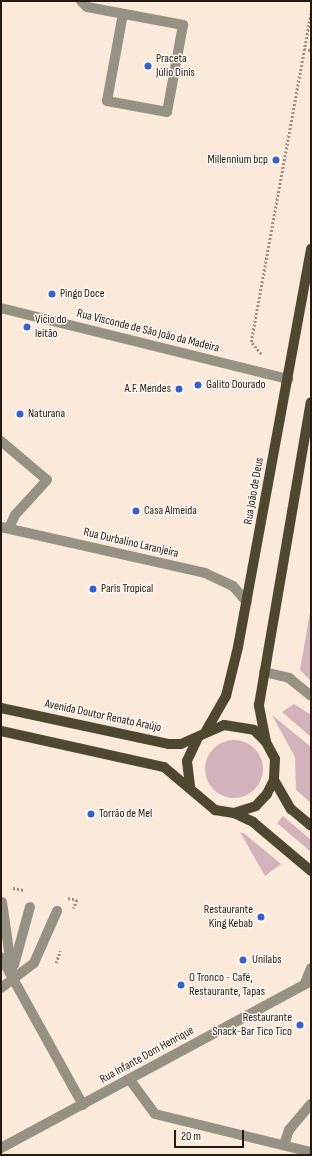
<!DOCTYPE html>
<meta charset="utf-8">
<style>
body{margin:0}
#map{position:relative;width:312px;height:1156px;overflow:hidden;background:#fbe9d9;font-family:"Sofia Sans Condensed",sans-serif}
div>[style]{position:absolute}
.green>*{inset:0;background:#d2b3bc}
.round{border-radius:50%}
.path>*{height:2.5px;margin-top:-1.25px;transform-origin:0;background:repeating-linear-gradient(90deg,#a09184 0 2px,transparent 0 4px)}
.minor>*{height:10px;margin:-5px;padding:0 5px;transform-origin:5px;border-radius:5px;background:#959183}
.major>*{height:10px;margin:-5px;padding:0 5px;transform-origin:5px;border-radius:5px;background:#4f4830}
.dots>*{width:11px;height:11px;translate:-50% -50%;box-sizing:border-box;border:2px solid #fef8f3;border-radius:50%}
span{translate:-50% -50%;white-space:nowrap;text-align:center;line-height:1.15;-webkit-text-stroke:3px #fef8f3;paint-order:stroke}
.poi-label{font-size:12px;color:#251a11}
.left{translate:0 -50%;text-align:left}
.right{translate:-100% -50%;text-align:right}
.street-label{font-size:12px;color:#251a11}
.frame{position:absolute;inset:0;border:2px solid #251a11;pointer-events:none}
.scale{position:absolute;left:174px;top:1130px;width:70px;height:18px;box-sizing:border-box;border:2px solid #251a11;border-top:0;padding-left:5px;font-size:12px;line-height:14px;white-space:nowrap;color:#251a11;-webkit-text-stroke:3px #fef8f3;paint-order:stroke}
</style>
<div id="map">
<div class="green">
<div style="clip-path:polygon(311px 607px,311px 681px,300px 670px)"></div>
<div style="clip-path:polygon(294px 704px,311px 715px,311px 737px,282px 712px)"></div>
<div style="clip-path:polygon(272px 715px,311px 747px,311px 803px,296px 790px,295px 757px)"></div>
<div class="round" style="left:205px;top:740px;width:58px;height:58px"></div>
<div style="clip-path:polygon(283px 816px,311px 840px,311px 852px,277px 823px)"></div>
<div style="clip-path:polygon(240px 832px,245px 834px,281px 864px,265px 876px)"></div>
</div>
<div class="path">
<div style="left:304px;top:49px;width:7px;rotate:8deg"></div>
<div style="left:261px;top:354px;width:16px;rotate:-130deg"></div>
<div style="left:251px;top:342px;width:334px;rotate:-79.7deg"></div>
<div style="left:13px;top:888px;width:11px;rotate:10deg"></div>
<div style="left:68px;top:898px;width:9px;rotate:13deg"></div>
<div style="left:77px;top:900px;width:9px;rotate:111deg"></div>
<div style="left:56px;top:963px;width:13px;rotate:-72deg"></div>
</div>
<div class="minor">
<div style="left:81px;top:1px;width:8px;rotate:45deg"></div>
<div style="left:87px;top:7px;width:98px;rotate:10.6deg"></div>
<div style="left:183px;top:25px;width:88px;rotate:100.4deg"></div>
<div style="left:167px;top:112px;width:61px;rotate:-169.6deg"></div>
<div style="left:107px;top:101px;width:88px;rotate:-79.6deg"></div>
<div style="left:1px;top:308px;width:296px;rotate:13.9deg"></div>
<div style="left:1px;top:441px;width:60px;rotate:40.3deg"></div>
<div style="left:47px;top:480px;width:47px;rotate:132.4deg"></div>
<div style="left:15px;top:515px;width:14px;rotate:115deg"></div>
<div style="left:1px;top:527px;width:209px;rotate:12.7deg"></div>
<div style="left:205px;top:573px;width:31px;rotate:25deg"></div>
<div style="left:233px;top:586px;width:21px;rotate:49deg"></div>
<div style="left:264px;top:672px;width:26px;rotate:13deg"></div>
<div style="left:289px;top:678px;width:28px;rotate:39deg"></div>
<div style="left:2px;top:902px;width:71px;rotate:81.9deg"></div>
<div style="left:1px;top:957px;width:169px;rotate:61deg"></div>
<div style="left:14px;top:965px;width:60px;rotate:-74.6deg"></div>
<div style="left:305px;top:983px;width:16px;rotate:-68deg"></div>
<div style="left:1px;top:988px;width:41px;rotate:-37.1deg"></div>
<div style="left:34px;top:963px;width:57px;rotate:-66.1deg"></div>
<div style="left:130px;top:1080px;width:42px;rotate:53.7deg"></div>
<div style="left:155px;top:1114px;width:161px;rotate:13.7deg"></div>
<div style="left:284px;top:1145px;width:16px;rotate:-72deg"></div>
<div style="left:289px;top:1130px;width:34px;rotate:-50deg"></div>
<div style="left:1px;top:1148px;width:352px;rotate:-28.3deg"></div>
</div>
<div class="major">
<div style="left:1px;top:708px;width:172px;rotate:12.1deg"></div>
<div style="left:169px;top:744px;width:12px"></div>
<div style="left:181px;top:744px;width:47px;rotate:-23.8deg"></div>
<div style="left:224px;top:725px;width:30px;rotate:9deg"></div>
<div style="left:254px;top:730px;width:17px;rotate:45deg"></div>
<div style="left:266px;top:742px;width:19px;rotate:62deg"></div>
<div style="left:275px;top:759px;width:21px;rotate:93deg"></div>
<div style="left:274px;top:780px;width:16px;rotate:117deg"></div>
<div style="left:267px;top:794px;width:16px;rotate:133deg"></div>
<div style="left:256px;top:806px;width:23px;rotate:162deg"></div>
<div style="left:1px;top:731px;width:167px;rotate:12.5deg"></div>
<div style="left:164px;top:767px;width:67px;rotate:40.1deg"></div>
<div style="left:215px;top:810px;width:19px;rotate:9deg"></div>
<div style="left:234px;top:813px;width:21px;rotate:25deg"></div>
<div style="left:253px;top:822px;width:76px;rotate:40.2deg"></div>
<div style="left:206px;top:731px;width:40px;rotate:-60.3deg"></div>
<div style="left:226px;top:696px;width:50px;rotate:-76.2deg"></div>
<div style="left:238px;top:647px;width:405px;rotate:-79.6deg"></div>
<div style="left:266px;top:742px;width:38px;rotate:-101deg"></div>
<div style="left:259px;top:705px;width:307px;rotate:-80.3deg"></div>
<div style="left:274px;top:780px;width:34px;rotate:60deg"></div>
<div style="left:291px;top:809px;width:26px;rotate:40deg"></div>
<div style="left:190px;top:786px;width:25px;rotate:-97deg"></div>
<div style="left:187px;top:761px;width:26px;rotate:-65deg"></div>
</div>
<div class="dots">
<div style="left:148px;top:66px;background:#3460d0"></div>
<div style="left:276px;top:160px;background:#3460d0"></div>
<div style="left:52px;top:294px;background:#3460d0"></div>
<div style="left:27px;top:327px;background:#3460d0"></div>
<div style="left:198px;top:385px;background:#3460d0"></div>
<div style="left:179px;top:389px;background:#3460d0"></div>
<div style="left:20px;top:414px;background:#3460d0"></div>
<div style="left:136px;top:511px;background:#3460d0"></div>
<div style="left:93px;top:589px;background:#3460d0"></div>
<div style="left:91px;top:814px;background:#3460d0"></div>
<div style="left:261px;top:917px;background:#3460d0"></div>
<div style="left:243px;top:960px;background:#3460d0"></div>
<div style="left:181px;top:985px;background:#3460d0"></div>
<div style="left:300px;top:1025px;background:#3460d0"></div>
</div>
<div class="poi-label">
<span class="left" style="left:156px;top:66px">Praceta<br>Júlio Dinis</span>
<span class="right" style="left:268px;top:160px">Millennium bcp</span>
<span class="left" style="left:60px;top:294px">Pingo Doce</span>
<span class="left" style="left:35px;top:327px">Vício do<br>leitão</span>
<span class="left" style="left:206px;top:385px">Galito Dourado</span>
<span class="right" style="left:171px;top:389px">A.F. Mendes</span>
<span class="left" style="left:28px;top:414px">Naturana</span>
<span class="left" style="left:144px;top:511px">Casa Almeida</span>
<span class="left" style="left:101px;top:589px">Paris Tropical</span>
<span class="left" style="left:99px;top:814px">Torrão de Mel</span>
<span class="right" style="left:253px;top:917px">Restaurante<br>King Kebab</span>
<span class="left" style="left:252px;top:960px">Unilabs</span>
<span class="left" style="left:189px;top:985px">O Tronco - Café,<br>Restaurante, Tapas</span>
<span class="right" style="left:292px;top:1025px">Restaurante<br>Snack-Bar Tico Tico</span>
</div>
<div class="street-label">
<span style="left:148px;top:331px;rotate:14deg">Rua Visconde de São João da Madeira</span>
<span style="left:254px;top:491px;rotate:-80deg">Rua João de Deus</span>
<span style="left:131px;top:543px;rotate:13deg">Rua Durbalino Laranjeira</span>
<span style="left:103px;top:716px;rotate:12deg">Avenida Doutor Renato Araújo</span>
<span style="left:147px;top:1055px;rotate:-29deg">Rua Infante Dom Henrique</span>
</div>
<div class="frame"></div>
<div class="scale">20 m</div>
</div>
